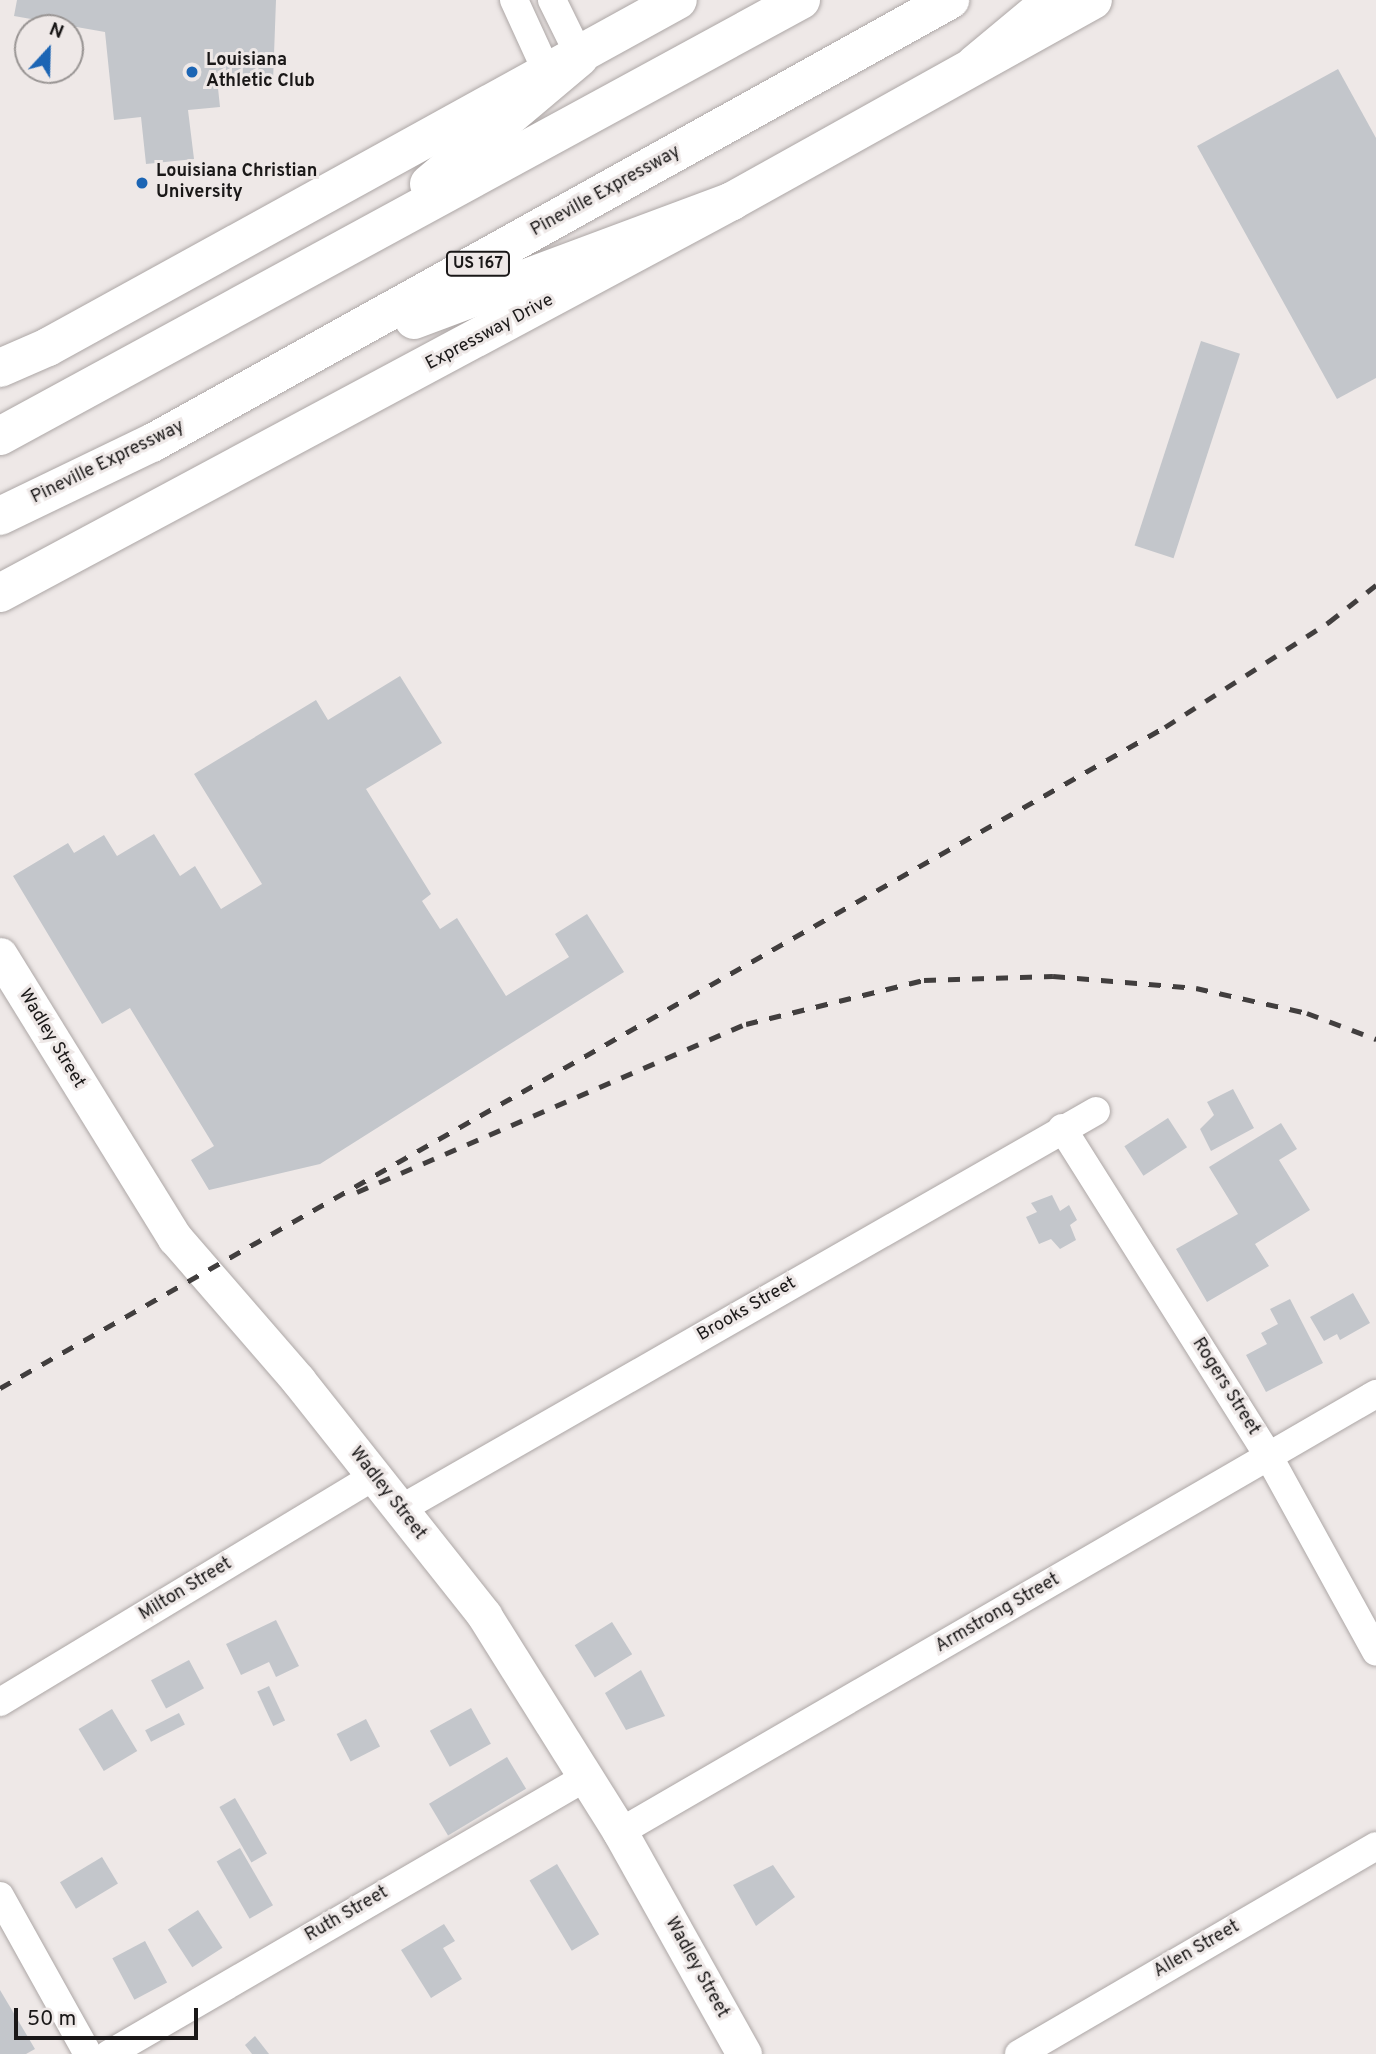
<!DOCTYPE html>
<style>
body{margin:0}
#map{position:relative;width:1376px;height:2054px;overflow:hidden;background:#eee8e7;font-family:Overpass,sans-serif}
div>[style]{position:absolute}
.building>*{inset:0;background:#c3c6cb;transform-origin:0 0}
.roads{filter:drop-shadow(0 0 2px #ada7a6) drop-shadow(0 0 2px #ada7a6)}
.minor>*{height:28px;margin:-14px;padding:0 14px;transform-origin:14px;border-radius:14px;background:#fff}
.tertiary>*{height:35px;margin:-17.5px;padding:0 17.5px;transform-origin:17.5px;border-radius:17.5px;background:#fff}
.secondary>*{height:38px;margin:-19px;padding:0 19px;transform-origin:19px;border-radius:19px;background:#fff}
.motorway>*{height:38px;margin:-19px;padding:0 19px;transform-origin:19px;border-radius:19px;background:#fff}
.rail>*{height:5px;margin-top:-2.5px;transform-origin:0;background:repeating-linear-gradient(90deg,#413e3e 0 12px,transparent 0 24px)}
.dots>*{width:19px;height:19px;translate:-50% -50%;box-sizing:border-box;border:4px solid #eee8e7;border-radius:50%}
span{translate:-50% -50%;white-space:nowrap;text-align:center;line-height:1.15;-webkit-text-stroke:6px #eee8e7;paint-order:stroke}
.shield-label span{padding:2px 5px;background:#eee8e7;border:2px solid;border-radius:5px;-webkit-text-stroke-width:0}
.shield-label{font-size:16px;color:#1a1818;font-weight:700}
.poi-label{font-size:18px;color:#1a1818;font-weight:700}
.left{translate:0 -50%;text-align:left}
.street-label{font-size:18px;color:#1a1818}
.north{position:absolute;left:14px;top:14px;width:70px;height:70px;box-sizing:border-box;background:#eee8e7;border:2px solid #999594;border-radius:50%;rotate:22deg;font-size:19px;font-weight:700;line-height:28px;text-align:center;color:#1a1818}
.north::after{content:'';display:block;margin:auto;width:24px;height:32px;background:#1c65b4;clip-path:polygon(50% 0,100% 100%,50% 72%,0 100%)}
.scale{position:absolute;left:14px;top:2008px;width:184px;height:32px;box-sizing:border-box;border:4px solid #1a1818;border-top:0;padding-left:9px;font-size:21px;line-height:24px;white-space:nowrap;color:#1a1818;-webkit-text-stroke:5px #eee8e7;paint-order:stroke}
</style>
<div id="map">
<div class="building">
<div style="clip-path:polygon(17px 0,276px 0,273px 82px,218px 88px,220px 107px,188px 110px,194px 159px,146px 164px,141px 117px,114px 120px,105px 32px,14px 16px)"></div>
<div style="clip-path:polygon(1338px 69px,1376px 138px,1376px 378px,1337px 399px,1197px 146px)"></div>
<div style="left:1201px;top:341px;width:41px;height:215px;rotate:18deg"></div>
<div style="clip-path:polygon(400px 676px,442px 743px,366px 789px,431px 894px,422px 901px,440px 929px,457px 918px,506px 996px,569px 957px,555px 934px,587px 914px,624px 972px,320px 1164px,209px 1190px,191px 1160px,214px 1146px,130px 1008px,102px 1024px,13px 876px,68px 843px,74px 853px,104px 835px,117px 856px,154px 834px,180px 876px,195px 866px,221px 909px,262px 884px,194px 774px,316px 700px,328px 720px)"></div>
<div style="clip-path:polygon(1233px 1089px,1254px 1128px,1211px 1151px,1200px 1129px,1214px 1115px,1207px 1102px)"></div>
<div style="left:1168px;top:1118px;width:35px;height:52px;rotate:57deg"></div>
<div style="clip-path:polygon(1281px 1123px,1297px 1149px,1279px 1160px,1310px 1210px,1255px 1244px,1269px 1266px,1207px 1302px,1176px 1249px,1238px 1214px,1209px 1167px)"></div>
<div style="clip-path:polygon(1052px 1195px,1060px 1211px,1069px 1205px,1077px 1220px,1070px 1225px,1076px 1240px,1060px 1249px,1051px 1239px,1039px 1244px,1026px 1217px,1037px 1212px,1031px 1203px)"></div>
<div style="clip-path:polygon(1353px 1293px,1370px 1323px,1340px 1340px,1337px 1334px,1324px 1341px,1310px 1317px)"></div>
<div style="clip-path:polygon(1290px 1299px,1323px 1363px,1266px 1392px,1246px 1355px,1267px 1344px,1261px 1333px,1278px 1324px,1270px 1309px)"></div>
<div style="clip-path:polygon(276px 1620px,299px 1666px,276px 1677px,269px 1662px,241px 1675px,226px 1644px)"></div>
<div style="left:612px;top:1622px;width:38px;height:44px;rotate:58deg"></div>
<div style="left:189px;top:1660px;width:32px;height:43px;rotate:62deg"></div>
<div style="clip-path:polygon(641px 1670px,665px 1716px,626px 1730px,605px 1693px)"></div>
<div style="left:269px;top:1686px;width:38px;height:13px;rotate:65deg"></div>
<div style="left:471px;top:1708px;width:41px;height:47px;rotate:61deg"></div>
<div style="left:112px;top:1709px;width:49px;height:39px;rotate:59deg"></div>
<div style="left:179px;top:1713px;width:13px;height:38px;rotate:63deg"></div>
<div style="left:366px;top:1719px;width:31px;height:33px;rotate:63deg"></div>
<div style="left:507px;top:1757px;width:37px;height:91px;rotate:59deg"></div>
<div style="left:235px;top:1798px;width:64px;height:18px;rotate:60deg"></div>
<div style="left:240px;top:1848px;width:66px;height:27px;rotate:60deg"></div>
<div style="left:102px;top:1857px;width:31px;height:49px;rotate:59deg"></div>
<div style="left:557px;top:1864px;width:82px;height:32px;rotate:59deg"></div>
<div style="clip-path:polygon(773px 1865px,795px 1897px,756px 1926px,733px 1885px)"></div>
<div style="left:198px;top:1910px;width:45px;height:36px;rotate:57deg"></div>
<div style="clip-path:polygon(444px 1924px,455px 1941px,443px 1948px,462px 1979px,431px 1998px,401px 1950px)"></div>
<div style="left:145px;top:1941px;width:47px;height:37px;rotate:62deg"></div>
<div style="clip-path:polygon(0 1990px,35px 2049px,26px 2054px,0 2054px)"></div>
<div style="clip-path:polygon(255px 2036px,269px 2054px,252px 2054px,245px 2045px)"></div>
</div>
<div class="roads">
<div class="minor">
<div style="left:514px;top:0;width:79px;rotate:65.4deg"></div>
<div style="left:552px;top:0;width:64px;rotate:63.8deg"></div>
<div style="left:1062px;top:1128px;width:389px;rotate:57.8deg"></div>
<div style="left:1269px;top:1457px;width:222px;rotate:61.2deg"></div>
<div style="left:399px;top:1510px;width:803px;rotate:-29.79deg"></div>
<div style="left:0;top:1702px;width:434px;rotate:-31.1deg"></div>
<div style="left:620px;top:1832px;width:874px;rotate:-30.09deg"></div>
<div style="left:0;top:1896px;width:181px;rotate:60.9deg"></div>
<div style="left:109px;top:2054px;width:552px;rotate:-30.14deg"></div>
<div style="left:1019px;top:2054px;width:413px;rotate:-30.2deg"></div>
</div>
<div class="tertiary">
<div style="left:0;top:955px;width:333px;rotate:58.3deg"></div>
<div style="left:175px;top:1238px;width:188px;rotate:49.1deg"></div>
<div style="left:298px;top:1380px;width:300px;rotate:51.6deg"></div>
<div style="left:484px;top:1615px;width:256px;rotate:57.9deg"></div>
<div style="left:620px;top:1832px;width:254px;rotate:60.8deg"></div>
</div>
<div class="secondary">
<div style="left:0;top:368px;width:52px;rotate:-23.6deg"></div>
<div style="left:48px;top:347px;width:719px;rotate:-28.85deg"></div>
<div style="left:0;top:593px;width:830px;rotate:-28.17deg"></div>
<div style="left:732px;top:201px;width:413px;rotate:-29.1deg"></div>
</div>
<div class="motorway">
<div style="left:975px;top:64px;width:100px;rotate:-39.7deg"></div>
<div style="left:429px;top:184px;width:197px;rotate:-40.1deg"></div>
<div style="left:414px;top:320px;width:340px;rotate:-20.5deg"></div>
<div style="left:0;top:436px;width:912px;rotate:-28.56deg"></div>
<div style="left:0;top:516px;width:169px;rotate:-25.7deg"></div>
<div style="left:152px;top:443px;width:913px;rotate:-29.04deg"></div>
</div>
</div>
<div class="rail">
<div style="left:357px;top:1192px;width:424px;rotate:-23.4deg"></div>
<div style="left:746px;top:1024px;width:183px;rotate:-13.9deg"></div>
<div style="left:924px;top:980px;width:129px;rotate:-1.8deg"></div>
<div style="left:1053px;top:976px;width:144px;rotate:4.8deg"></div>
<div style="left:1196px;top:988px;width:114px;rotate:12.7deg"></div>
<div style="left:1307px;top:1013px;width:74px;rotate:20.6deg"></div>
<div style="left:0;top:1388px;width:1339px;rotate:-29.57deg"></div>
<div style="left:1165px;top:727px;width:195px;rotate:-32.6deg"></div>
<div style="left:1329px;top:622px;width:60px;rotate:-38.2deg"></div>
</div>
<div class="dots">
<div style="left:192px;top:72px;background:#1c65b4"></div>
<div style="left:142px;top:183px;background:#1c65b4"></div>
</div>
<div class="shield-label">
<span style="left:478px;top:264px">US 167</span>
</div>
<div class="poi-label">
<span class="left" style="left:206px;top:72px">Louisiana<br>Athletic Club</span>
<span class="left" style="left:156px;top:183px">Louisiana Christian<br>University</span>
</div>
<div class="street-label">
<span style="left:606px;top:192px;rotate:-29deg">Pineville Expressway</span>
<span style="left:490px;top:333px;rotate:-28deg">Expressway Drive</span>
<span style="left:108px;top:463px;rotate:-26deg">Pineville Expressway</span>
<span style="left:51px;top:1039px;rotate:59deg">Wadley Street</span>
<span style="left:747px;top:1310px;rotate:-30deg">Brooks Street</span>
<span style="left:1225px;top:1387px;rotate:58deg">Rogers Street</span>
<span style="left:387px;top:1494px;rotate:52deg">Wadley Street</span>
<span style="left:186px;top:1590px;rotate:-31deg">Milton Street</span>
<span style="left:998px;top:1614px;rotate:-30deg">Armstrong Street</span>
<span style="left:347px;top:1915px;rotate:-30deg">Ruth Street</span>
<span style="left:1197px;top:1950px;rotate:-30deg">Allen Street</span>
<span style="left:696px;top:1968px;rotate:61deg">Wadley Street</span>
</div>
<div class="north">N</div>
<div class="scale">50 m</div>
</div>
